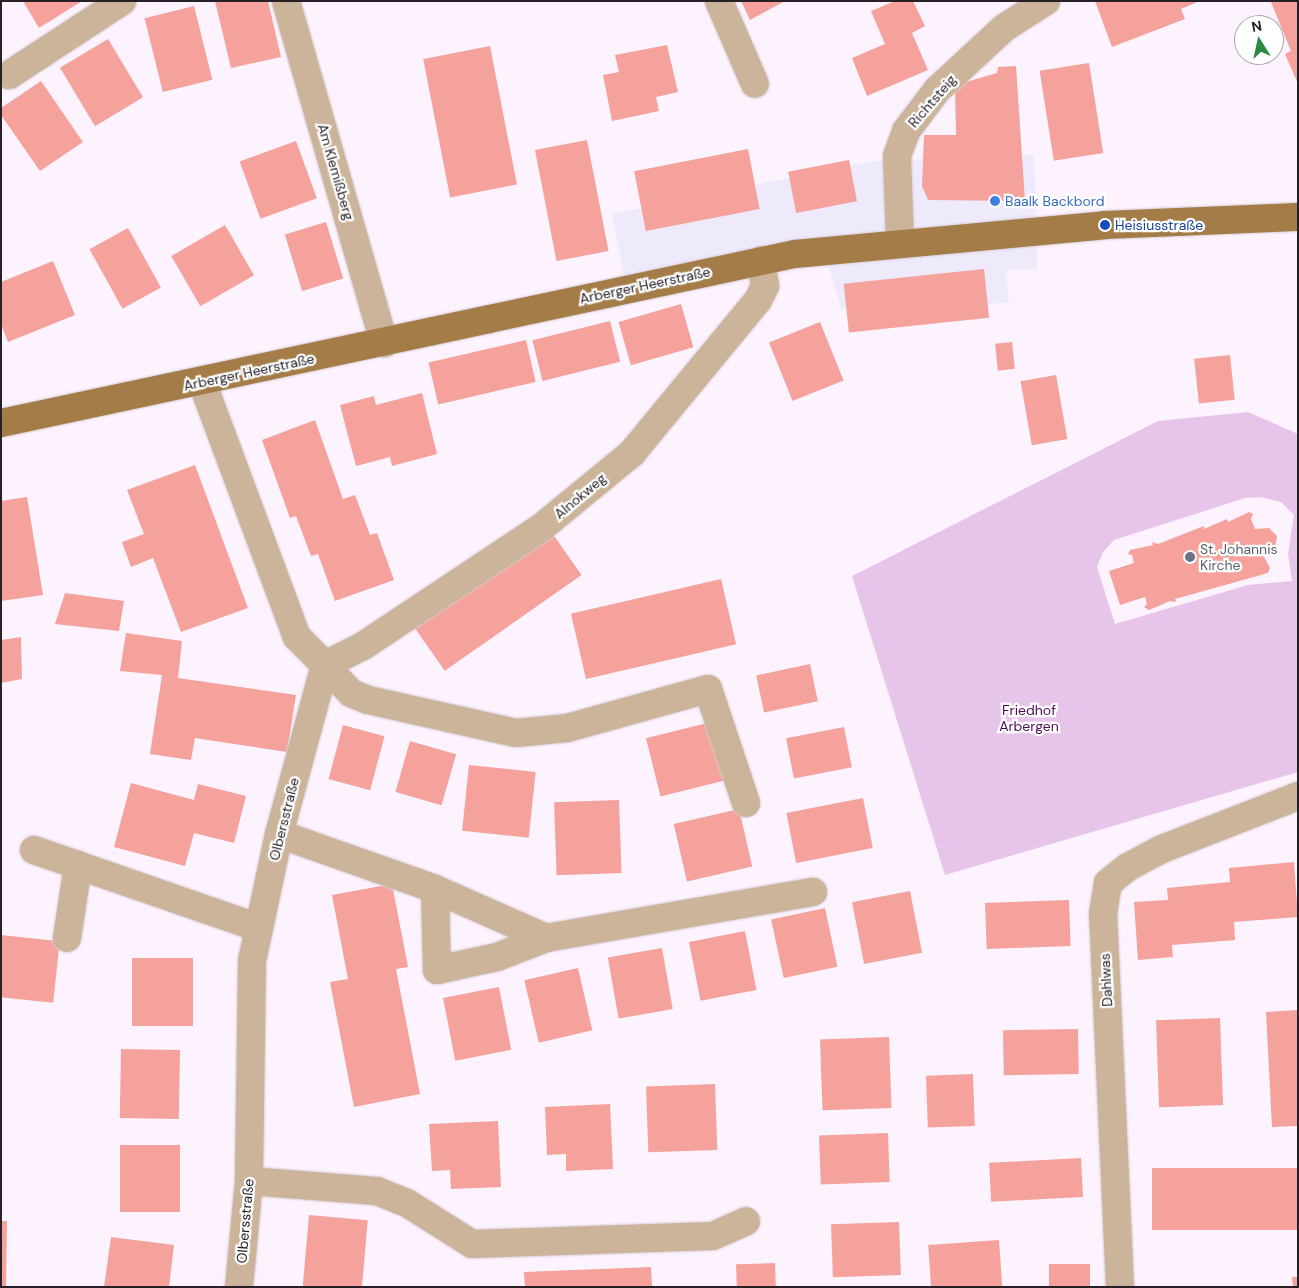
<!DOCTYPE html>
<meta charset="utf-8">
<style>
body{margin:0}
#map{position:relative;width:1299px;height:1288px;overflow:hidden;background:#fdf3fe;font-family:"DM Sans",sans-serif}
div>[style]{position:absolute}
.commercial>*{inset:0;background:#eeeafc}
.green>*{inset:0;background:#e7c5eb}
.building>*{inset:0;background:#f5a19c;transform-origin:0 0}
.roads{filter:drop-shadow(0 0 1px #d6cdd7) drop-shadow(0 0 1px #d6cdd7)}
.minor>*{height:28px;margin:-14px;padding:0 14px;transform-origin:14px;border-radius:14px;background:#cbb499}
.major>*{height:28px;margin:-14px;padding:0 14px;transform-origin:14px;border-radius:14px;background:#a37c47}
.dots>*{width:14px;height:14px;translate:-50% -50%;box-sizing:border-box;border:2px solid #fff;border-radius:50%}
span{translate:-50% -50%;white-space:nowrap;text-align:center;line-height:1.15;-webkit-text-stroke:4.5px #fff;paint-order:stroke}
.street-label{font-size:14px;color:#272127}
.shop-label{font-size:14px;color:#366cbe}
.left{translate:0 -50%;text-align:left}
.transit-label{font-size:14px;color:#164399}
.worship-label{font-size:14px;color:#5b616d}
.park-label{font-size:14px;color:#4d0c55}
.frame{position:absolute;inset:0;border:2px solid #272127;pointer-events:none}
.north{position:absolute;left:1234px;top:15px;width:50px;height:50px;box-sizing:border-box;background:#fff;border:1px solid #a9a6a9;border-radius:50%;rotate:350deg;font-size:14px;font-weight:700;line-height:20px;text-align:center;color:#272127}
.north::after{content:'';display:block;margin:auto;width:18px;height:22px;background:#288b40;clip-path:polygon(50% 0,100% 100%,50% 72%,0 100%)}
</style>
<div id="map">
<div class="commercial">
<div style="clip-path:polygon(1034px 155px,1037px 269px,1006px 270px,1009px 303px,841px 309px,826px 258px,628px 296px,612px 214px,872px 161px)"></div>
</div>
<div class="green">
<div style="clip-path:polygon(evenodd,1248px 412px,1298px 434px,1298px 772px,945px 875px,852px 576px,1158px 421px,1248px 412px,1260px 497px,1281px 502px,1294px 515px,1288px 554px,1292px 581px,1248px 585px,1115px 624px,1097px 567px,1103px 552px,1114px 540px,1245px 498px,1260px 497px)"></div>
</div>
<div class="building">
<div style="clip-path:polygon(23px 1px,82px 1px,39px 28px)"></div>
<div style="clip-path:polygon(215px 1px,268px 1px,281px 57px,231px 68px)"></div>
<div style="clip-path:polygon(741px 1px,785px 1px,750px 20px)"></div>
<div style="clip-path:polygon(895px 1px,913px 1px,925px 26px,912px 33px,928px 70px,867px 96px,852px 58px,885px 44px,871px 11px)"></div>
<div style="clip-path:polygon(1095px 1px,1200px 1px,1181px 9px,1185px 19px,1112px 47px)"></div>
<div style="clip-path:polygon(1274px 1px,1298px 1px,1298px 84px,1285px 54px,1291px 51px,1271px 2px)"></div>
<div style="left:194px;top:6px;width:76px;height:51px;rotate:76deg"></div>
<div style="left:108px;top:39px;width:68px;height:56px;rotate:59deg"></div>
<div style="clip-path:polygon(667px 45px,678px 92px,656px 97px,659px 111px,612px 121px,603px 75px,619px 72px,615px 55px)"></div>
<div style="left:490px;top:46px;width:141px;height:68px;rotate:79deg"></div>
<div style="left:1089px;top:63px;width:91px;height:50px;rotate:81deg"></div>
<div style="clip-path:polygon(1016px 66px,1025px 201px,928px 200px,922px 186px,924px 135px,956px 135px,955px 85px,997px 73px,998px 67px)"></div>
<div style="clip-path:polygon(41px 81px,83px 142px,40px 171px,1px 115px,1px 108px)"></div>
<div style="left:587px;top:140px;width:113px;height:53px;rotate:79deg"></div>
<div style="left:296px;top:141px;width:61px;height:60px;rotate:70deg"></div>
<div style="left:748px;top:149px;width:61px;height:116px;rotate:79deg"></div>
<div style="left:849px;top:160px;width:42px;height:62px;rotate:79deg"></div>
<div style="left:326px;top:222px;width:59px;height:43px;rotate:73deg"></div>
<div style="left:225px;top:225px;width:58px;height:62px;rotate:60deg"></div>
<div style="left:128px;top:228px;width:68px;height:44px;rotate:61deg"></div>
<div style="clip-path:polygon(53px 261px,75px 315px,8px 342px,1px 324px,1px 282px)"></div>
<div style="left:984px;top:269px;width:49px;height:141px;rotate:84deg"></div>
<div style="left:681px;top:304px;width:45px;height:65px;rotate:74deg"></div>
<div style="left:610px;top:321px;width:42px;height:80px;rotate:76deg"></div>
<div style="left:820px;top:322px;width:63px;height:55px;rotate:68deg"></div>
<div style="left:526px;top:340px;width:43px;height:100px;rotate:77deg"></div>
<div style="left:1012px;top:342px;width:27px;height:17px;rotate:84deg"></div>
<div style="left:1230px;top:355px;width:45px;height:36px;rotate:84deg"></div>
<div style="left:1056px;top:375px;width:65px;height:36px;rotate:80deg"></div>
<div style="clip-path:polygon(422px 393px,437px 454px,392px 466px,390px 457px,356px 466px,340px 405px,374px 396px,376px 405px)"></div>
<div style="clip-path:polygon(315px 420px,343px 499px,355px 495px,370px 535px,377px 533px,394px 580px,335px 601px,318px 554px,311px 556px,296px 516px,290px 518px,262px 440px)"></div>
<div style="clip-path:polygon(195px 465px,248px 608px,181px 632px,153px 558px,131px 567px,122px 542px,144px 534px,127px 490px)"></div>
<div style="clip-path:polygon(27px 497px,43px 595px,1px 601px,1px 501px)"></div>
<div style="clip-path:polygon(1249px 512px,1253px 514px,1251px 519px,1255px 529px,1269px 528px,1277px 536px,1275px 549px,1263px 555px,1270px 568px,1268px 573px,1175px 599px,1176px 602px,1170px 601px,1149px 610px,1144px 607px,1147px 604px,1145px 597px,1120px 605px,1109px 571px,1134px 563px,1132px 555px,1128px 554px,1130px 550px,1153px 545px,1152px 542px,1158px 544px,1204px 526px,1204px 529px,1227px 519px,1228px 522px)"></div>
<div style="left:550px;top:530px;width:55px;height:167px;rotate:55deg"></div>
<div style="left:721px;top:579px;width:67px;height:154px;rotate:77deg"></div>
<div style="clip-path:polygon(65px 593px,124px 601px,119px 631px,55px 624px)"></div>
<div style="clip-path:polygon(126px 633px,182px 641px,178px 678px,296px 695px,287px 752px,195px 738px,191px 760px,150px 754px,162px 675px,120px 671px)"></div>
<div style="clip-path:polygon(21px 637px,22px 679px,1px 683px,1px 640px)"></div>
<div style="left:810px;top:664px;width:38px;height:55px;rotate:78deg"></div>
<div style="left:711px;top:722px;width:60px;height:67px;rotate:76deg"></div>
<div style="left:343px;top:725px;width:43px;height:56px;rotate:15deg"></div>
<div style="left:844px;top:727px;width:41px;height:59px;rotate:79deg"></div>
<div style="left:410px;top:741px;width:48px;height:53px;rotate:16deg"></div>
<div style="left:469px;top:765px;width:67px;height:66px;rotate:6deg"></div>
<div style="clip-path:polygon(131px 783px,194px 800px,198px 784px,246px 796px,234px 843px,194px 833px,185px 866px,114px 847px)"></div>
<div style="left:863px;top:798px;width:51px;height:78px;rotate:79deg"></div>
<div style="left:619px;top:800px;width:73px;height:65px;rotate:88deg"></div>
<div style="left:739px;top:809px;width:59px;height:67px;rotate:77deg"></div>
<div style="clip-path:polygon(1294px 862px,1298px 917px,1234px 922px,1235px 940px,1172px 945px,1173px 957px,1138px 960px,1134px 902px,1168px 900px,1167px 888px,1230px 882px,1229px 868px)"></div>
<div style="clip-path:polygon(392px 884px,408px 967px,396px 969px,420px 1094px,354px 1107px,330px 982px,348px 979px,332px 895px)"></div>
<div style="left:910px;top:891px;width:63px;height:59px;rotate:79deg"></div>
<div style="left:1069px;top:900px;width:46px;height:84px;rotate:88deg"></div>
<div style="left:825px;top:908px;width:60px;height:55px;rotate:78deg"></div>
<div style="left:745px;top:931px;width:60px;height:57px;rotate:79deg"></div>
<div style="left:1px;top:935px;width:59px;height:62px;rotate:6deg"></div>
<div style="left:662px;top:948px;width:62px;height:55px;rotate:80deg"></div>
<div style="left:132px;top:958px;width:61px;height:68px"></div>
<div style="left:578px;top:968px;width:64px;height:55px;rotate:77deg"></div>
<div style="left:499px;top:987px;width:64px;height:57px;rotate:79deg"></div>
<div style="clip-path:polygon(1298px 1010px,1298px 1126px,1272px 1127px,1266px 1012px)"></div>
<div style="left:1220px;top:1018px;width:87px;height:64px;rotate:88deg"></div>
<div style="left:1078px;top:1029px;width:45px;height:75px;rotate:89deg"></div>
<div style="left:889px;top:1037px;width:71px;height:69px;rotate:88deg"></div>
<div style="left:121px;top:1049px;width:59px;height:69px;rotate:1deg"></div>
<div style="left:973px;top:1074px;width:52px;height:47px;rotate:88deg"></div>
<div style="left:715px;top:1084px;width:66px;height:69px;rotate:88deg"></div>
<div style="clip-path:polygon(610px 1104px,613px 1169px,566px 1171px,566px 1154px,547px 1155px,545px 1107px)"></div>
<div style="clip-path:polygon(498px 1121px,501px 1187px,451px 1189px,450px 1170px,432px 1171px,429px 1124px)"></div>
<div style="left:888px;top:1133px;width:49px;height:69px;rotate:88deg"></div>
<div style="left:180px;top:1145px;width:67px;height:60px;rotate:90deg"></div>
<div style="left:1081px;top:1158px;width:39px;height:92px;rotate:87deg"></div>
<div style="left:1298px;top:1168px;width:62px;height:146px;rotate:90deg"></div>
<div style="left:309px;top:1215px;width:59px;height:72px;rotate:5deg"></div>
<div style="clip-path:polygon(1px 1221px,7px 1221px,6px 1287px,1px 1287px)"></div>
<div style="left:899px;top:1222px;width:53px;height:68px;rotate:88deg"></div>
<div style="clip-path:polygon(111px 1237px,174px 1245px,169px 1287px,104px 1287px)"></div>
<div style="left:999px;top:1240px;width:47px;height:71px;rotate:86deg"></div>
<div style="left:775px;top:1263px;width:24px;height:39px;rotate:88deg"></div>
<div style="left:1090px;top:1264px;width:23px;height:41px;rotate:90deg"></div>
<div style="clip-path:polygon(651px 1267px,652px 1287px,525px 1287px,524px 1272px)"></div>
<div style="clip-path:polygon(1292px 1277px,1298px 1277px,1298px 1287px,1293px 1287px)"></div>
</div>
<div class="roads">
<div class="minor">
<div style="left:286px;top:1px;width:356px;rotate:74deg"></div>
<div style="left:719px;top:1px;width:90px;rotate:66.6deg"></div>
<div style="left:9px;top:75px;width:135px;rotate:-33.2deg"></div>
<div style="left:900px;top:243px;width:87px;rotate:-92deg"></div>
<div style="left:897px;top:156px;width:27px;rotate:-70deg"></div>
<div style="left:906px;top:131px;width:51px;rotate:-52.9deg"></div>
<div style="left:937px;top:90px;width:91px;rotate:-42.8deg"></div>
<div style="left:1004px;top:28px;width:50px;rotate:-32.7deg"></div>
<div style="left:202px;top:382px;width:272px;rotate:69.6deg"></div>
<div style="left:297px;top:637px;width:40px;rotate:45deg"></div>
<div style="left:325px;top:665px;width:175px;rotate:105.2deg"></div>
<div style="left:279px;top:834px;width:130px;rotate:102deg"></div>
<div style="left:252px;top:961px;width:220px;rotate:90.8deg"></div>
<div style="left:249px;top:1181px;width:106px;rotate:95.4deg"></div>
<div style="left:746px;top:803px;width:120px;rotate:-108.4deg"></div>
<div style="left:708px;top:689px;width:146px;rotate:164.5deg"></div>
<div style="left:567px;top:728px;width:51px;rotate:174.4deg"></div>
<div style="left:516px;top:733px;width:152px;rotate:-167.4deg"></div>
<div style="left:368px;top:700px;width:18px;rotate:-158deg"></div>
<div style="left:351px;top:693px;width:38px;rotate:-133deg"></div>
<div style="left:325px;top:665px;width:42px;rotate:-26.6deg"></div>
<div style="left:363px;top:646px;width:215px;rotate:-33.6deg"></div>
<div style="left:542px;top:527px;width:117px;rotate:-39.4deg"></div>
<div style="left:632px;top:453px;width:198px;rotate:-50.5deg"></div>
<div style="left:758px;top:300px;width:16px;rotate:-63deg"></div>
<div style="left:765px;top:286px;width:26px;rotate:-99deg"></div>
<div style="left:279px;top:834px;width:165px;rotate:19.4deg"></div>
<div style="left:435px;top:889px;width:121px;rotate:23.8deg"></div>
<div style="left:546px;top:938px;width:271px;rotate:-9.8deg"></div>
<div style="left:34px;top:850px;width:238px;rotate:19.1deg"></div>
<div style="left:435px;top:889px;width:81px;rotate:88.6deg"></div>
<div style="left:437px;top:970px;width:61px;rotate:-12.2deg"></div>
<div style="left:497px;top:957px;width:53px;rotate:-21.2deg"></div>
<div style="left:67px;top:938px;width:74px;rotate:-81.4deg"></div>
<div style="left:249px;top:1181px;width:128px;rotate:4.5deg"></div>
<div style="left:377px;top:1191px;width:32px;rotate:22deg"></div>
<div style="left:407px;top:1203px;width:77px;rotate:32.2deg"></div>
<div style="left:472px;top:1244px;width:241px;rotate:-1.9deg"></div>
<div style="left:713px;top:1236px;width:36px;rotate:-24deg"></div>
<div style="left:1120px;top:1287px;width:373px;rotate:-92.6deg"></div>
<div style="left:1103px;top:914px;width:31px;rotate:-81deg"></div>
<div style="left:1108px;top:883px;width:26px;rotate:-39deg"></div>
<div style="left:1128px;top:867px;width:38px;rotate:-28deg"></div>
<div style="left:1162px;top:849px;width:146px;rotate:-21.3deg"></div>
</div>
<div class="major">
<div style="left:1px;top:423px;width:812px;rotate:-12.02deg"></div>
<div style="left:795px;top:254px;width:311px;rotate:-5.3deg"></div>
<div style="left:1105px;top:225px;width:193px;rotate:-2.4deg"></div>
</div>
</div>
<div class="dots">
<div style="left:995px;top:201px;background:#3f7fe0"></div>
<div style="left:1105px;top:225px;background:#1a4fb4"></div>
<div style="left:1190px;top:557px;background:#6b7280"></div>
</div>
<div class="street-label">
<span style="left:932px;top:101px;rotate:-49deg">Richtsteig</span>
<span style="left:336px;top:172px;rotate:74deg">Am Klemißberg</span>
<span style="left:645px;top:285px;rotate:-12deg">Arberger Heerstraße</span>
<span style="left:249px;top:372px;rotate:-12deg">Arberger Heerstraße</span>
<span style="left:580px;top:496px;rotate:-40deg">Alnokweg</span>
<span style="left:284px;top:819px;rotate:-76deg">Olbersstraße</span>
<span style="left:1106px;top:980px;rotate:-93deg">Dahlwas</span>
<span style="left:245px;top:1221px;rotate:-85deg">Olbersstraße</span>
</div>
<div class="shop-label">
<span class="left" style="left:1005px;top:201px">Baalk Backbord</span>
</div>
<div class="transit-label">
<span class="left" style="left:1115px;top:225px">Heisiusstraße</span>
</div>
<div class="worship-label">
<span class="left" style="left:1200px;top:557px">St. Johannis<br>Kirche</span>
</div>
<div class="park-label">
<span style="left:1029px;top:718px">Friedhof<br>Arbergen</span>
</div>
<div class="frame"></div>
<div class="north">N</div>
</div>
